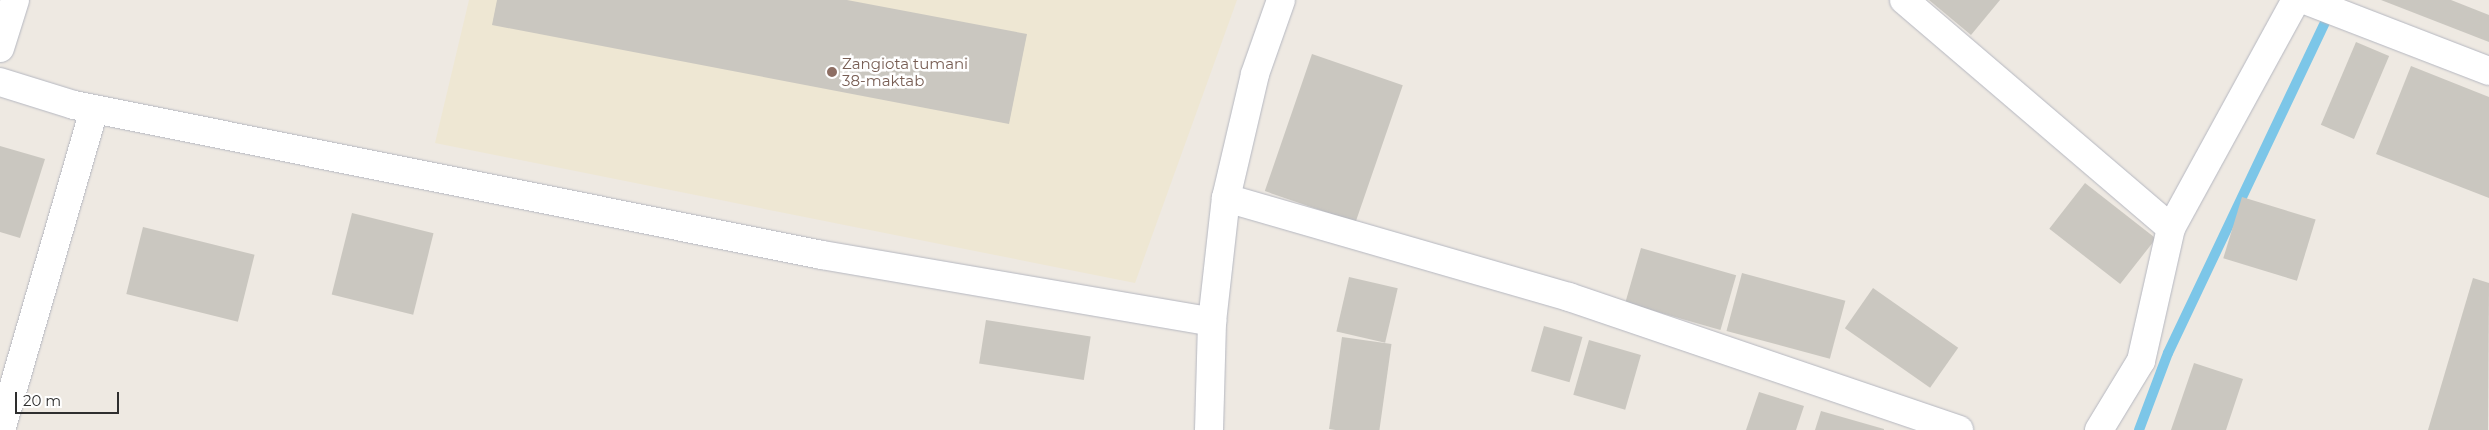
<!DOCTYPE html>
<style>
body{margin:0}
#map{position:relative;width:2489px;height:430px;overflow:hidden;background:#eee9e2;font-family:Montserrat,sans-serif}
div>[style]{position:absolute}
.education>*{inset:0;background:#eee7d3}
.stream>*{height:10px;margin:-5px;padding:0 5px;transform-origin:5px;border-radius:5px;background:#7cc6e8}
.building>*{inset:0;background:#cac7c0;transform-origin:0 0}
.roads{filter:drop-shadow(0 0 1px #b5b7c0) drop-shadow(0 0 1px #b5b7c0)}
.street>*{height:28px;margin:-14px;padding:0 14px;transform-origin:14px;border-radius:14px;background:#fff}
.dots>*{width:14px;height:14px;translate:-50% -50%;box-sizing:border-box;border:2px solid #fff;border-radius:50%}
span{translate:-50% -50%;white-space:nowrap;text-align:center;line-height:1.15;-webkit-text-stroke:5px #fff;paint-order:stroke}
.education-label{font-size:15px;color:#785e54}
.left{translate:0 -50%;text-align:left}
.scale{position:absolute;left:15px;top:392px;width:104px;height:22px;box-sizing:border-box;border:2px solid #2e2e2e;border-top:0;padding-left:6px;font-size:15px;line-height:18px;white-space:nowrap;color:#2e2e2e;-webkit-text-stroke:4px #fff;paint-order:stroke}
</style>
<div id="map">
<div class="education">
<div style="clip-path:polygon(469px 0,1237px 0,1135px 283px,435px 143px)"></div>
</div>
<div class="stream">
<div style="left:2139px;top:430px;width:82px;rotate:-69.4deg"></div>
<div style="left:2168px;top:353px;width:378px;rotate:-64.6deg"></div>
</div>
<div class="building">
<div style="clip-path:polygon(497px 0,847px 0,1027px 34px,1009px 124px,492px 25px)"></div>
<div style="clip-path:polygon(1929px 0,2000px 0,1971px 35px)"></div>
<div style="clip-path:polygon(2381px 0,2451px 0,2489px 15px,2489px 42px)"></div>
<div style="left:2356px;top:42px;width:36px;height:90px;rotate:23deg"></div>
<div style="left:1312px;top:54px;width:96px;height:145px;rotate:19deg"></div>
<div style="clip-path:polygon(2411px 66px,2489px 97px,2489px 198px,2376px 154px)"></div>
<div style="clip-path:polygon(0 146px,45px 159px,20px 238px,0 232px)"></div>
<div style="left:2085px;top:183px;width:90px;height:58px;rotate:38deg"></div>
<div style="left:2242px;top:197px;width:77px;height:64px;rotate:17deg"></div>
<div style="left:352px;top:213px;width:84px;height:84px;rotate:14deg"></div>
<div style="left:143px;top:227px;width:115px;height:69px;rotate:14deg"></div>
<div style="left:1641px;top:248px;width:99px;height:57px;rotate:16deg"></div>
<div style="left:1742px;top:273px;width:107px;height:60px;rotate:15deg"></div>
<div style="left:1349px;top:277px;width:50px;height:56px;rotate:13deg"></div>
<div style="clip-path:polygon(2473px 278px,2489px 283px,2488px 430px,2428px 430px)"></div>
<div style="left:1873px;top:288px;width:104px;height:49px;rotate:35deg"></div>
<div style="left:986px;top:320px;width:106px;height:44px;rotate:9deg"></div>
<div style="left:1544px;top:326px;width:40px;height:47px;rotate:16deg"></div>
<div style="left:1342px;top:337px;width:50px;height:93px;rotate:8deg"></div>
<div style="left:1589px;top:340px;width:54px;height:57px;rotate:16deg"></div>
<div style="clip-path:polygon(2194px 363px,2243px 379px,2226px 430px,2171px 430px)"></div>
<div style="clip-path:polygon(1759px 392px,1804px 406px,1796px 430px,1746px 430px)"></div>
<div style="clip-path:polygon(1821px 411px,1884px 429px,1884px 430px,1815px 430px)"></div>
</div>
<div class="roads">
<div class="street">
<div style="left:1904px;top:0;width:351px;rotate:40.5deg"></div>
<div style="left:2305px;top:0;width:197px;rotate:21.1deg"></div>
<div style="left:0;top:48px;width:50px;rotate:-72.6deg"></div>
<div style="left:0;top:82px;width:77px;rotate:17.3deg"></div>
<div style="left:74px;top:105px;width:763px;rotate:11.34deg"></div>
<div style="left:822px;top:255px;width:396px;rotate:9.7deg"></div>
<div style="left:1226px;top:198px;width:357px;rotate:16.1deg"></div>
<div style="left:1569px;top:297px;width:412px;rotate:18.8deg"></div>
<div style="left:1px;top:430px;width:333px;rotate:-73.8deg"></div>
<div style="left:1209px;top:430px;width:108px;rotate:-88.4deg"></div>
<div style="left:1212px;top:322px;width:125px;rotate:-83.6deg"></div>
<div style="left:1226px;top:198px;width:127px;rotate:-76.8deg"></div>
<div style="left:1255px;top:74px;width:78px;rotate:-70.6deg"></div>
<div style="left:2099px;top:430px;width:81px;rotate:-58.7deg"></div>
<div style="left:2141px;top:361px;width:136px;rotate:-77.3deg"></div>
<div style="left:2171px;top:228px;width:260px;rotate:-61.3deg"></div>
</div>
</div>
<div class="dots">
<div style="left:832px;top:72px;background:#8d6e63"></div>
</div>
<div class="education-label">
<span class="left" style="left:842px;top:72px">Zangiota tumani<br>38-maktab</span>
</div>
<div class="scale">20 m</div>
</div>
